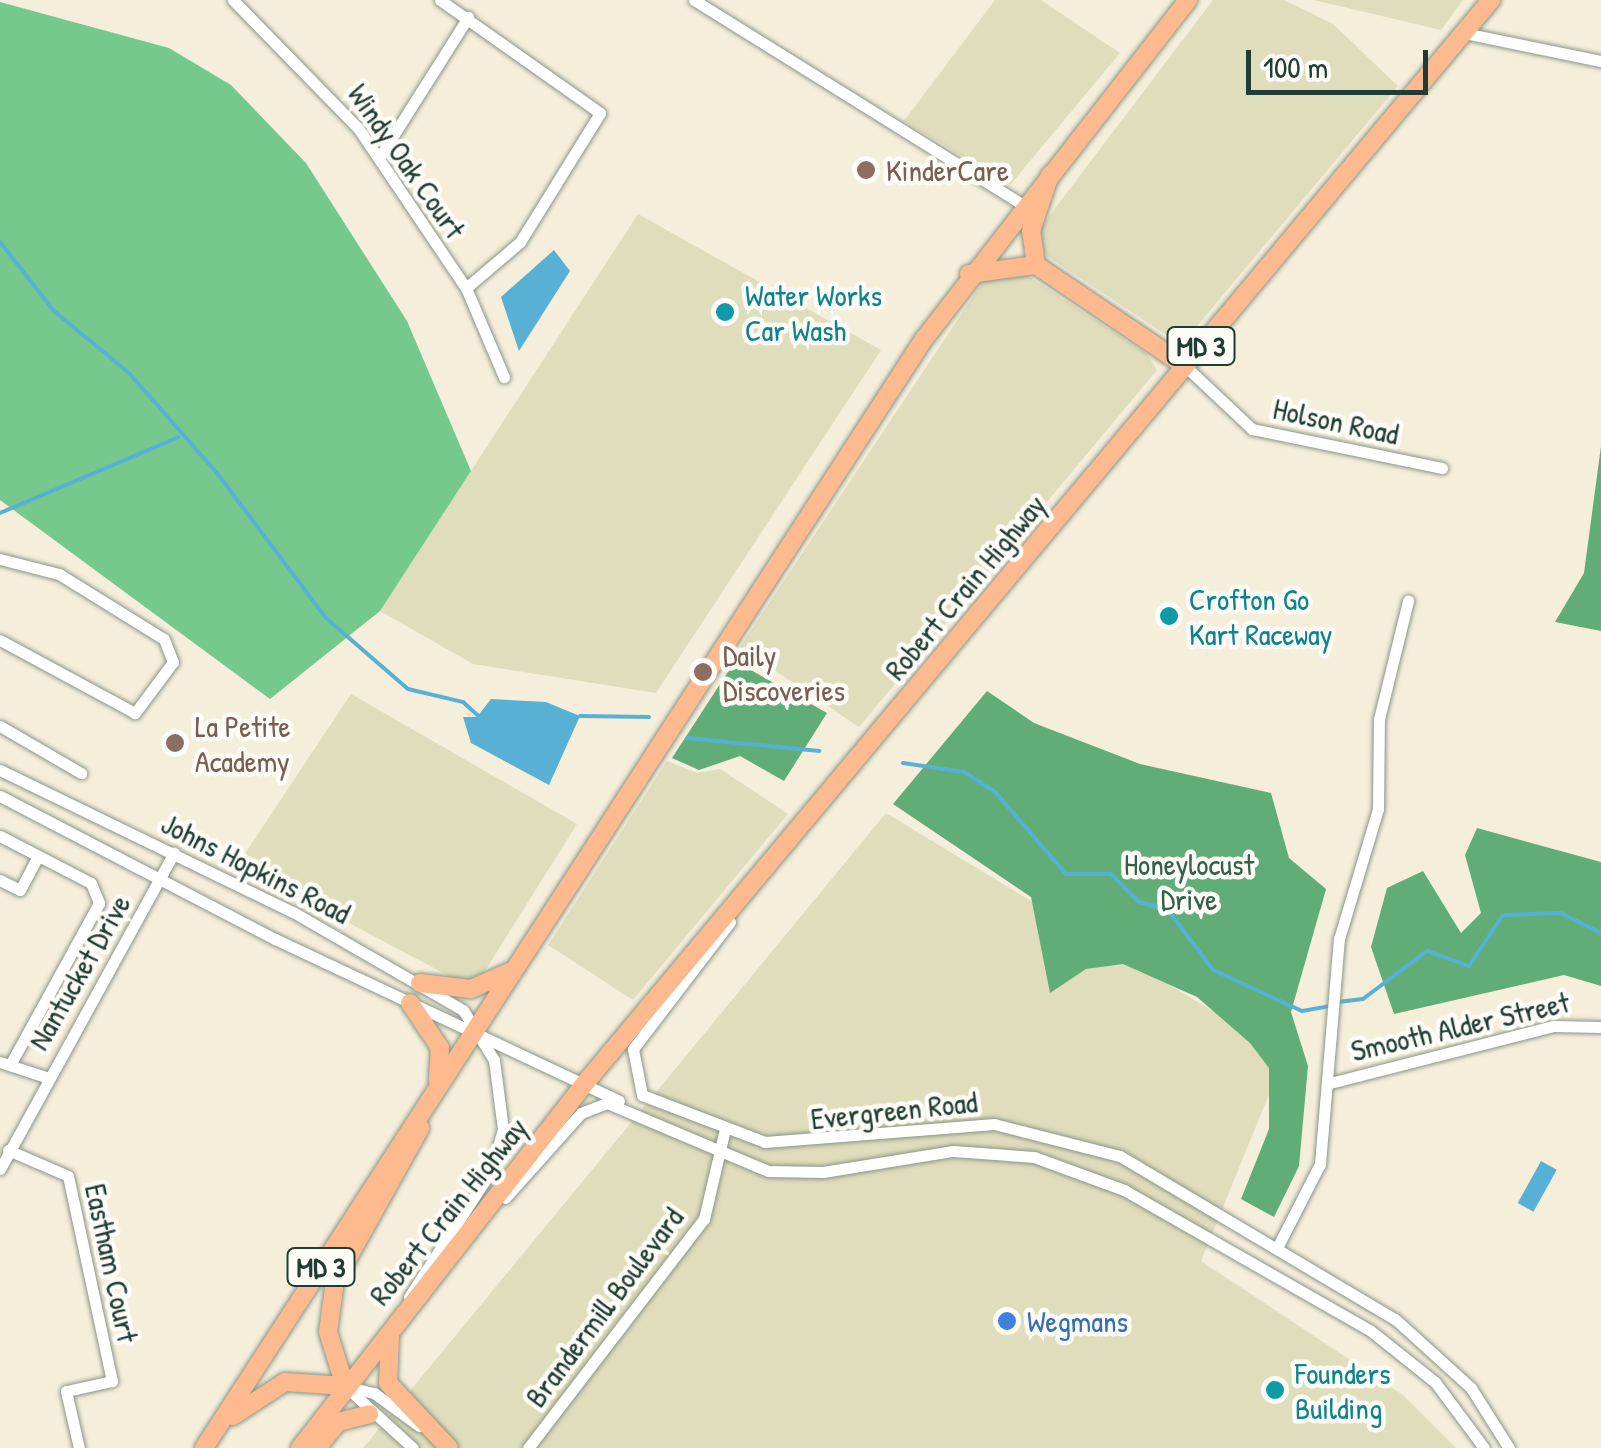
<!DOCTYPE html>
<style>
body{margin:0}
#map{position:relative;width:1601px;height:1448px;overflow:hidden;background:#f5eedb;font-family:"Patrick Hand",sans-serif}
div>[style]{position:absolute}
.built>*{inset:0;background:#dfddbb}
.green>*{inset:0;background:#75c98d}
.forest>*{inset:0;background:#60ad78}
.water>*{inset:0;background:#58b1d5;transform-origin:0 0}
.stream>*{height:4px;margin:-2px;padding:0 2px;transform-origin:2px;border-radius:2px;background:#58b1d5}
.roads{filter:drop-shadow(0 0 2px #8a9688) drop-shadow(0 0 2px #8a9688)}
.minor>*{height:11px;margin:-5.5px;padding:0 5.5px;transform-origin:5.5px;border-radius:5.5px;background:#fff}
.highway>*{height:18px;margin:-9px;padding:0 9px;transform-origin:9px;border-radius:9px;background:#fcba8e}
.dots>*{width:28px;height:28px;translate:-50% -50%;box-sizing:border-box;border:5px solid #fdfcf7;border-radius:50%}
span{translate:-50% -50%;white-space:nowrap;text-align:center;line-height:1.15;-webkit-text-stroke:9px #fdfcf7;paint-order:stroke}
.shield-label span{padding:2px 8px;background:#fdfcf7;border:2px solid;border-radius:8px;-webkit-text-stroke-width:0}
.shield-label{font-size:28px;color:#1f3d34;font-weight:700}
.street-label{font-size:30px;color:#1f3d34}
.education-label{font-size:30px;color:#785e54}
.left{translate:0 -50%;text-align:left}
.culture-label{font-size:30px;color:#0d838f}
.park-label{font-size:30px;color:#34604a}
.shop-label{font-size:30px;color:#366cbe}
.scale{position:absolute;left:1246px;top:50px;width:182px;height:45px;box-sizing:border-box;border:5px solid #1f3d34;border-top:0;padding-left:12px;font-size:30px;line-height:35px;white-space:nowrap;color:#1f3d34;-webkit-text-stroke:8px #fdfcf7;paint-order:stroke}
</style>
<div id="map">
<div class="built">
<div style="clip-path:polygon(995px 0,1041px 0,1120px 53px,1010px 185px,904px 121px)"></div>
<div style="clip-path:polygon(1213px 0,1284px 0,1333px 24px,1398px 86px,1192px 332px,1174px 340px,1047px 256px,1034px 236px)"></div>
<div style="clip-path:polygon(1314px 0,1463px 0,1441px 30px)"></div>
<div style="clip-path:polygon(638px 214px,881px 350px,656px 693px,473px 664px,380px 611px)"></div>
<div style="clip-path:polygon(1022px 272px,1147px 354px,1157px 370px,859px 727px,740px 647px,984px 280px)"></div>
<div style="clip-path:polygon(351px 694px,577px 824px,483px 974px,462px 983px,238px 864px)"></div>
<div style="clip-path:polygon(667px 761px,697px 773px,720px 769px,788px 814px,633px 1000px,548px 945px)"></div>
<div style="clip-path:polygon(886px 813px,1285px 1055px,1201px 1261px,1403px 1395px,1456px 1448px,363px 1448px)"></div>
</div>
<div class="green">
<div style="clip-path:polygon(0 2px,169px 48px,231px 85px,306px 163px,407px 321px,471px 471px,380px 611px,270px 699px,0 500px)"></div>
</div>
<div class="forest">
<div style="clip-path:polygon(1601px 446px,1601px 631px,1555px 622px,1584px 573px)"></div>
<div style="clip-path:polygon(735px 661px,827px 713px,784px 781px,740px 756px,699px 770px,672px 758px)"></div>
<div style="clip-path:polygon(987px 691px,1034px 723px,1140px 764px,1271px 793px,1289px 858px,1326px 889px,1291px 1012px,1308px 1066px,1299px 1166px,1274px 1217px,1241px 1199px,1269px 1129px,1269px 1068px,1250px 1043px,1197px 997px,1123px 964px,1086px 969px,1050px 993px,1031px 897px,893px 804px)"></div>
<div style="clip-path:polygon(1477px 828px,1601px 862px,1601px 986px,1564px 975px,1394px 1014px,1371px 947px,1387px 888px,1423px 871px,1461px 933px,1481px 913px,1465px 855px)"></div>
</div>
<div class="water">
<div style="clip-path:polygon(554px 250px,570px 271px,519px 351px,501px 297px)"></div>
<div style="clip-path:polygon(491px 699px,546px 702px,580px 716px,549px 785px,471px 743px,463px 717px,477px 717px)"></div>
<div style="left:1541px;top:1161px;width:18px;height:48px;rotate:29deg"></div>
</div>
<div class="stream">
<div style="left:0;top:242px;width:88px;rotate:52deg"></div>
<div style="left:54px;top:311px;width:97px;rotate:39.6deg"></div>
<div style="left:129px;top:373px;width:133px;rotate:48.7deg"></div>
<div style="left:217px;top:473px;width:181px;rotate:53.1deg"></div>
<div style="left:326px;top:618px;width:108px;rotate:40.9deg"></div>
<div style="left:408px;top:689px;width:57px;rotate:13.3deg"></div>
<div style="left:463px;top:702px;width:25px;rotate:42deg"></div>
<div style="left:0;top:513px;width:194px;rotate:-23deg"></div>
<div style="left:580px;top:716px;width:69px;rotate:0.8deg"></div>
<div style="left:687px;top:738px;width:133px;rotate:5.6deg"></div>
<div style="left:903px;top:763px;width:62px;rotate:8.4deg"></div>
<div style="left:964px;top:772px;width:38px;rotate:33deg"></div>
<div style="left:996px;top:793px;width:107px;rotate:49.2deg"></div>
<div style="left:1066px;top:874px;width:45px"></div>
<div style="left:1111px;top:874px;width:40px;rotate:45deg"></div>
<div style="left:1139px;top:902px;width:30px;rotate:15deg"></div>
<div style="left:1168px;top:910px;width:75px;rotate:53.1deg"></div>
<div style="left:1213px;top:970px;width:98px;rotate:24.7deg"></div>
<div style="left:1302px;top:1011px;width:28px;rotate:-10deg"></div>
<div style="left:1338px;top:1002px;width:25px;rotate:-7deg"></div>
<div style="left:1363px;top:999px;width:80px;rotate:-36.9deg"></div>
<div style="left:1427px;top:951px;width:45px;rotate:19.7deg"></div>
<div style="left:1469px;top:966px;width:61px;rotate:-56.3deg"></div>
<div style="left:1503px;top:915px;width:58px;rotate:-2deg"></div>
<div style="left:1561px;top:913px;width:45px;rotate:26.6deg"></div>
</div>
<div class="roads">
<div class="minor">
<div style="left:233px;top:0;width:179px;rotate:45.7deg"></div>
<div style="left:358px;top:128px;width:193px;rotate:56deg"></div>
<div style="left:466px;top:288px;width:97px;rotate:66.9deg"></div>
<div style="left:440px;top:0;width:196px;rotate:35.2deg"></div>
<div style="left:600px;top:113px;width:152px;rotate:121.8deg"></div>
<div style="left:520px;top:242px;width:71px;rotate:139.6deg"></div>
<div style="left:694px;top:0;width:386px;rotate:31.9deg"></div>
<div style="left:1464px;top:33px;width:140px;rotate:11.6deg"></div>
<div style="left:379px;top:158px;width:167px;rotate:-57.7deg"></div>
<div style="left:1185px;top:366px;width:92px;rotate:43.2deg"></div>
<div style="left:1252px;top:429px;width:194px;rotate:11.6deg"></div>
<div style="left:0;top:559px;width:61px;rotate:14.3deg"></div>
<div style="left:59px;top:574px;width:123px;rotate:31.8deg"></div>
<div style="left:164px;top:639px;width:25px;rotate:69deg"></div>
<div style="left:173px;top:662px;width:64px;rotate:126.7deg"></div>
<div style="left:135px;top:713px;width:153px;rotate:-151.6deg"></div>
<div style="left:0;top:726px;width:94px;rotate:30.1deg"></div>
<div style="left:0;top:770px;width:326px;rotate:25.9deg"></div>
<div style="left:293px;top:912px;width:196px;rotate:30deg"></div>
<div style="left:463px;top:1010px;width:59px;rotate:58.2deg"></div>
<div style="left:494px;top:1060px;width:70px;rotate:82.6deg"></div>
<div style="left:503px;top:1129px;width:44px;rotate:105.9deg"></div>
<div style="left:491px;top:1171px;width:150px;rotate:123.1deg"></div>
<div style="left:0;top:796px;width:310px;rotate:27.5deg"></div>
<div style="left:275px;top:939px;width:380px;rotate:25.2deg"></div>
<div style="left:0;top:836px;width:102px;rotate:27.3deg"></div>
<div style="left:91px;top:883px;width:22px;rotate:68deg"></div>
<div style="left:99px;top:903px;width:185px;rotate:118.8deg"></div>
<div style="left:0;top:880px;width:22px;rotate:27deg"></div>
<div style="left:20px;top:890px;width:38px;rotate:-62deg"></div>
<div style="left:730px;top:922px;width:160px;rotate:127.4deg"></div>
<div style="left:633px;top:1049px;width:47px;rotate:78.9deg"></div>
<div style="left:642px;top:1095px;width:132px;rotate:20.9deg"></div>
<div style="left:765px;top:1142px;width:230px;rotate:-4.5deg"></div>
<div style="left:994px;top:1124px;width:130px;rotate:14.3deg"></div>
<div style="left:1120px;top:1156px;width:320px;rotate:30.7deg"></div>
<div style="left:1395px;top:1319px;width:103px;rotate:42.2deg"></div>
<div style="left:1471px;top:1388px;width:71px;rotate:57.7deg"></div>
<div style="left:0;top:1062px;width:48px;rotate:18.1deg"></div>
<div style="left:1330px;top:1083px;width:230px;rotate:-14.3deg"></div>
<div style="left:1553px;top:1026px;width:48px;rotate:1.2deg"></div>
<div style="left:8px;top:1150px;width:65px;rotate:23.4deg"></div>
<div style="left:68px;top:1176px;width:210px;rotate:77.9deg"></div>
<div style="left:112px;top:1381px;width:47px;rotate:167.7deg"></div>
<div style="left:66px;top:1391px;width:58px;rotate:77.2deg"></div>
<div style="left:0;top:1169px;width:361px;rotate:-61.2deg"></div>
<div style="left:505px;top:1198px;width:114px;rotate:-48.2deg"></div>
<div style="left:581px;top:1113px;width:28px;rotate:-21deg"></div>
<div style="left:607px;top:1103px;width:175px;rotate:22.9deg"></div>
<div style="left:768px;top:1171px;width:55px;rotate:1deg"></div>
<div style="left:823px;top:1172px;width:132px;rotate:-9.2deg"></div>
<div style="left:953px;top:1151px;width:81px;rotate:4.2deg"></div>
<div style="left:1034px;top:1157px;width:96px;rotate:20.1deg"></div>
<div style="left:1124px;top:1190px;width:284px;rotate:29.7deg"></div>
<div style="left:1371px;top:1331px;width:82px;rotate:38.6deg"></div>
<div style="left:1435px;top:1382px;width:82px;rotate:53.4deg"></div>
<div style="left:1278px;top:1246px;width:92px;rotate:-62.9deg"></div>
<div style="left:1320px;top:1164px;width:226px;rotate:-85.2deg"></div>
<div style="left:1339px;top:939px;width:136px;rotate:-73.3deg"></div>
<div style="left:1378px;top:809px;width:90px;rotate:-89.4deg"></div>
<div style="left:1379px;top:719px;width:122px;rotate:-76.2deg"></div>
<div style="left:345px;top:1386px;width:30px;rotate:14deg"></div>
<div style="left:374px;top:1393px;width:56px;rotate:36.3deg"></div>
<div style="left:345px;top:1386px;width:92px;rotate:42.4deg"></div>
<div style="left:528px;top:1448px;width:289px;rotate:-52.5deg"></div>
<div style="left:704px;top:1219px;width:88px;rotate:-76.9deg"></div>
</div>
<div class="highway">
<div style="left:1036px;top:265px;width:34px;rotate:-98deg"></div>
<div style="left:1031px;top:231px;width:59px;rotate:-71.3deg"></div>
<div style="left:969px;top:274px;width:68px;rotate:-7.7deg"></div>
<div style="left:1036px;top:265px;width:180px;rotate:34.1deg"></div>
<div style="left:420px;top:983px;width:51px;rotate:6.7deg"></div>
<div style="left:471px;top:989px;width:42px;rotate:-24.1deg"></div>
<div style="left:410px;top:1003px;width:54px;rotate:56.3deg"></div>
<div style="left:440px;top:1048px;width:32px;rotate:94deg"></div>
<div style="left:390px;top:1336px;width:47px;rotate:92.4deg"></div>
<div style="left:388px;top:1383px;width:89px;rotate:46.8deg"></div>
<div style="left:345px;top:1386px;width:57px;rotate:-107.5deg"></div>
<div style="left:328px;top:1332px;width:51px;rotate:-82.2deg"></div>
<div style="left:335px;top:1281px;width:175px;rotate:-60.9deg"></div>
<div style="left:233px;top:1416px;width:62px;rotate:-33.2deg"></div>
<div style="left:285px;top:1382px;width:60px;rotate:3.8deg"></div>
<div style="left:204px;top:1448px;width:1322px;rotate:-57.01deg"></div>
<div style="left:924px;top:339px;width:430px;rotate:-52.1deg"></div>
<div style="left:300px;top:1448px;width:464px;rotate:-52deg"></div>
<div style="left:586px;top:1082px;width:1411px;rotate:-50.09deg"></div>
<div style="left:317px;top:1448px;width:33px;rotate:-51deg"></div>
<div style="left:338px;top:1422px;width:32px;rotate:-14deg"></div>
</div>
</div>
<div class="dots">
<div style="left:866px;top:170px;background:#8d6e63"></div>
<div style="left:725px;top:312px;background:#0f9aa8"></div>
<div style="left:1169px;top:616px;background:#0f9aa8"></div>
<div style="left:703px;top:672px;background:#8d6e63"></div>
<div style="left:175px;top:743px;background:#8d6e63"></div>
<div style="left:1007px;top:1321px;background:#3f7fe0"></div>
<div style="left:1275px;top:1390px;background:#0f9aa8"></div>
</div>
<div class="shield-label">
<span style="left:1201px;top:346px">MD 3</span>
<span style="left:321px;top:1267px">MD 3</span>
</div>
<div class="street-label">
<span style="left:407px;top:161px;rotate:55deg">Windy Oak Court</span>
<span style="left:1336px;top:421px;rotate:12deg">Holson Road</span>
<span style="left:965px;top:587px;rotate:-50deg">Robert Crain Highway</span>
<span style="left:256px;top:868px;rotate:27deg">Johns Hopkins Road</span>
<span style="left:79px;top:972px;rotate:-60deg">Nantucket Drive</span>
<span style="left:1460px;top:1026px;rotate:-13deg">Smooth Alder Street</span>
<span style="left:894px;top:1110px;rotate:-6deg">Evergreen Road</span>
<span style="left:448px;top:1211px;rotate:-51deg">Robert Crain Highway</span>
<span style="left:112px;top:1263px;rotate:78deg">Eastham Court</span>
<span style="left:604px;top:1307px;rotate:-53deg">Brandermill Boulevard</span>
</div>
<div class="education-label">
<span class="left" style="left:886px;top:170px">KinderCare</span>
<span class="left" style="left:723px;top:672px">Daily<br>Discoveries</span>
<span class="left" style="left:195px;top:743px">La Petite<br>Academy</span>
</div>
<div class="culture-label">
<span class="left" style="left:745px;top:312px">Water Works<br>Car Wash</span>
<span class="left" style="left:1189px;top:616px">Crofton Go<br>Kart Raceway</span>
<span class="left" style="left:1295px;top:1390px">Founders<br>Building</span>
</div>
<div class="park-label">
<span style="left:1189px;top:881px">Honeylocust<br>Drive</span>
</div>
<div class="shop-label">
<span class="left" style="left:1027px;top:1321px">Wegmans</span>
</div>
<div class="scale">100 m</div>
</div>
